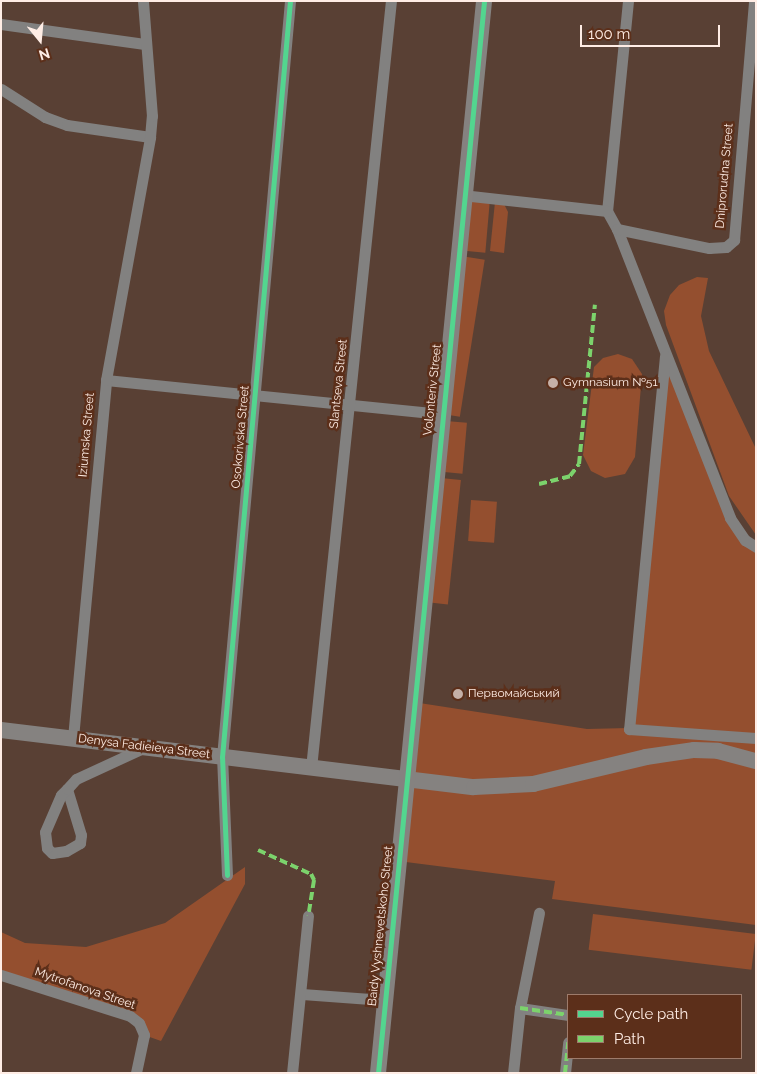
<!DOCTYPE html>
<meta charset="utf-8">
<style>
body{margin:0}
#map{position:relative;width:757px;height:1074px;overflow:hidden;background:#594034;font-family:Raleway,sans-serif}
div>[style]{position:absolute}
.green>*{inset:0;background:#944f2f;transform-origin:0 0}
.street>*{height:11px;margin:-5.5px;padding:0 5.5px;transform-origin:5.5px;border-radius:5.5px;background:#828180}
.secondary>*{height:16px;margin:-8px;padding:0 8px;transform-origin:8px;border-radius:8px;background:#858280}
.quiet>*{height:4px;margin-top:-2px;transform-origin:0;background:repeating-linear-gradient(90deg,#7cd36c 0 8px,transparent 0 12px)}
.cycleway>*{height:5px;margin:-2.5px;padding:0 2.5px;transform-origin:2.5px;border-radius:2.5px;background:#53d58f}
.dots>*{width:14px;height:14px;translate:-50% -50%;box-sizing:border-box;border:2px solid #5c2f1a;border-radius:50%}
span{translate:-50% -50%;white-space:nowrap;text-align:center;line-height:1.15;-webkit-text-stroke:5px #5c2f1a;paint-order:stroke}
.street-label{font-size:12px;color:#ffede5}
.poi-label{font-size:12px;color:#ffede5}
.left{translate:0 -50%;text-align:left}
.frame{position:absolute;inset:0;border:2px solid #ffede5;pointer-events:none}
.legend{position:absolute;left:567px;top:994px;width:175px;height:65px;box-sizing:border-box;background:#5c2f1a;border:1px solid #9d7b6b;margin:0;padding:6px 9px;list-style:none;font-size:15px;color:#ffede5}
.legend li{display:flex;align-items:center;gap:10px;height:25px}
.legend b{width:25px;border:1px solid #9d7b6b}
.north{position:absolute;left:15px;top:15px;width:50px;height:50px;-webkit-text-stroke:4px #5c2f1a;paint-order:stroke;rotate:163deg;font-size:14px;font-weight:700;line-height:20px;text-align:center;color:#ffede5}
.north::after{content:'';display:block;margin:auto;width:18px;height:22px;background:#ffede5;clip-path:polygon(50% 0,100% 100%,50% 72%,0 100%)}
.scale{position:absolute;left:580px;top:25px;width:140px;height:22px;box-sizing:border-box;border:2px solid #ffede5;border-top:0;padding-left:6px;font-size:15px;line-height:18px;white-space:nowrap;color:#ffede5;-webkit-text-stroke:4px #5c2f1a;paint-order:stroke}
</style>
<div id="map">
<div class="green">
<div style="left:469px;top:198px;width:21px;height:53px;rotate:5deg"></div>
<div style="clip-path:polygon(495px 202px,504px 204px,508px 212px,504px 253px,490px 251px)"></div>
<div style="left:461px;top:256px;width:24px;height:159px;rotate:9deg"></div>
<div style="clip-path:polygon(697px 277px,708px 278px,701px 316px,709px 351px,756px 449px,756px 535px,729px 496px,666px 325px,664px 311px,670px 295px,679px 285px)"></div>
<div style="clip-path:polygon(666px 351px,730px 518px,756px 547px,756px 925px,552px 899px,555px 881px,398px 861px,413px 702px,587px 729px,629px 728px)"></div>
<div style="clip-path:polygon(618px 354px,632px 359px,642px 374px,635px 457px,625px 474px,605px 478px,591px 471px,583px 455px,594px 367px,603px 358px)"></div>
<div style="left:446px;top:421px;width:21px;height:51px;rotate:5deg"></div>
<div style="left:441px;top:478px;width:20px;height:125px;rotate:6deg"></div>
<div style="left:471px;top:500px;width:26px;height:41px;rotate:4deg"></div>
<div style="clip-path:polygon(245px 867px,245px 884px,161px 1041px,144px 1035px,139px 1023px,1px 975px,1px 932px,25px 943px,86px 947px,165px 923px)"></div>
<div style="left:593px;top:914px;width:164px;height:36px;rotate:7deg"></div>
</div>
<div class="street">
<div style="left:628px;top:1px;width:211px;rotate:95.7deg"></div>
<div style="left:607px;top:211px;width:21px;rotate:61deg"></div>
<div style="left:617px;top:229px;width:310px;rotate:68.6deg"></div>
<div style="left:730px;top:518px;width:27px;rotate:56deg"></div>
<div style="left:745px;top:540px;width:13px;rotate:32deg"></div>
<div style="left:1px;top:24px;width:145px;rotate:7.9deg"></div>
<div style="left:1px;top:89px;width:52px;rotate:32.5deg"></div>
<div style="left:45px;top:117px;width:23px;rotate:20deg"></div>
<div style="left:67px;top:125px;width:84px;rotate:8.2deg"></div>
<div style="left:150px;top:137px;width:21px;rotate:-85deg"></div>
<div style="left:152px;top:116px;width:115px;rotate:-94.5deg"></div>
<div style="left:462px;top:195px;width:146px;rotate:6.3deg"></div>
<div style="left:617px;top:229px;width:94px;rotate:11.7deg"></div>
<div style="left:709px;top:248px;width:17px;rotate:-3deg"></div>
<div style="left:726px;top:247px;width:11px;rotate:-41deg"></div>
<div style="left:734px;top:240px;width:240px;rotate:-85.2deg"></div>
<div style="left:665px;top:356px;width:375px;rotate:95.5deg"></div>
<div style="left:629px;top:729px;width:127px;rotate:4.1deg"></div>
<div style="left:106px;top:380px;width:337px;rotate:5.8deg"></div>
<div style="left:73px;top:738px;width:360px;rotate:-84.7deg"></div>
<div style="left:106px;top:380px;width:247px;rotate:-79.7deg"></div>
<div style="left:311px;top:768px;width:771px;rotate:-84.05deg"></div>
<div style="left:67px;top:789px;width:48px;rotate:73.1deg"></div>
<div style="left:81px;top:835px;width:8px;rotate:97deg"></div>
<div style="left:80px;top:843px;width:16px;rotate:150deg"></div>
<div style="left:66px;top:851px;width:14px;rotate:172deg"></div>
<div style="left:52px;top:853px;width:7px;rotate:-135deg"></div>
<div style="left:47px;top:848px;width:16px;rotate:-97deg"></div>
<div style="left:45px;top:832px;width:40px;rotate:-66.6deg"></div>
<div style="left:61px;top:795px;width:8px;rotate:-45deg"></div>
<div style="left:67px;top:789px;width:13px;rotate:-48deg"></div>
<div style="left:76px;top:779px;width:74px;rotate:-24.8deg"></div>
<div style="left:227px;top:875px;width:118px;rotate:-92.4deg"></div>
<div style="left:222px;top:757px;width:759px;rotate:-84.86deg"></div>
<div style="left:1px;top:975px;width:135px;rotate:17.6deg"></div>
<div style="left:130px;top:1016px;width:11px;rotate:38deg"></div>
<div style="left:139px;top:1023px;width:13px;rotate:67deg"></div>
<div style="left:144px;top:1035px;width:39px;rotate:102deg"></div>
<div style="left:302px;top:994px;width:82px;rotate:4.2deg"></div>
<div style="left:520px;top:1008px;width:49px;rotate:8.3deg"></div>
<div style="left:292px;top:1073px;width:158px;rotate:-84.2deg"></div>
<div style="left:513px;top:1073px;width:65px;rotate:-83.9deg"></div>
<div style="left:520px;top:1008px;width:97px;rotate:-78.7deg"></div>
<div style="left:565px;top:1073px;width:31px;rotate:-84deg"></div>
</div>
<div class="secondary">
<div style="left:1px;top:730px;width:476px;rotate:6.9deg"></div>
<div style="left:474px;top:787px;width:59px;rotate:-2.9deg"></div>
<div style="left:533px;top:784px;width:116px;rotate:-13.4deg"></div>
<div style="left:646px;top:757px;width:49px;rotate:-8.3deg"></div>
<div style="left:694px;top:750px;width:24px;rotate:2deg"></div>
<div style="left:718px;top:751px;width:39px;rotate:15deg"></div>
<div style="left:378px;top:1073px;width:1077px;rotate:-84.35deg"></div>
</div>
<div class="quiet">
<div style="left:539px;top:484px;width:32px;rotate:-14deg"></div>
<div style="left:570px;top:476px;width:15px;rotate:-53deg"></div>
<div style="left:579px;top:464px;width:160px;rotate:-84.3deg"></div>
<div style="left:258px;top:850px;width:58px;rotate:24.4deg"></div>
<div style="left:311px;top:874px;width:7px;rotate:63deg"></div>
<div style="left:314px;top:880px;width:36px;rotate:99deg"></div>
<div style="left:520px;top:1008px;width:49px;rotate:8.3deg"></div>
<div style="left:565px;top:1073px;width:31px;rotate:-84deg"></div>
</div>
<div class="cycleway">
<div style="left:227px;top:875px;width:118px;rotate:-92.4deg"></div>
<div style="left:222px;top:757px;width:759px;rotate:-84.86deg"></div>
<div style="left:378px;top:1073px;width:1077px;rotate:-84.35deg"></div>
</div>
<div class="dots">
<div style="left:553px;top:383px;background:#c5b0a7"></div>
<div style="left:458px;top:694px;background:#c5b0a7"></div>
</div>
<div class="street-label">
<span style="left:725px;top:176px;rotate:-85deg">Dniprorudna Street</span>
<span style="left:339px;top:384px;rotate:-84deg">Slantseva Street</span>
<span style="left:433px;top:390px;rotate:-84deg">Volonteriv Street</span>
<span style="left:87px;top:435px;rotate:-85deg">Iziumska Street</span>
<span style="left:241px;top:437px;rotate:-85deg">Osokorivska Street</span>
<span style="left:144px;top:747px;rotate:7deg">Denysa Fadieieva Street</span>
<span style="left:381px;top:926px;rotate:-84deg">Baidy Vyshnevetskoho Street</span>
<span style="left:85px;top:989px;rotate:19deg">Mytrofanova Street</span>
</div>
<div class="poi-label">
<span class="left" style="left:563px;top:383px">Gymnasium №51</span>
<span class="left" style="left:468px;top:694px">Первомайський</span>
</div>
<div class="frame"></div>
<ul class="legend">
<li><b style="height:6px;background:#53d58f"></b>Cycle path</li>
<li><b style="height:6px;background:#7cd36c"></b>Path</li>
</ul>
<div class="north">N</div>
<div class="scale">100 m</div>
</div>
